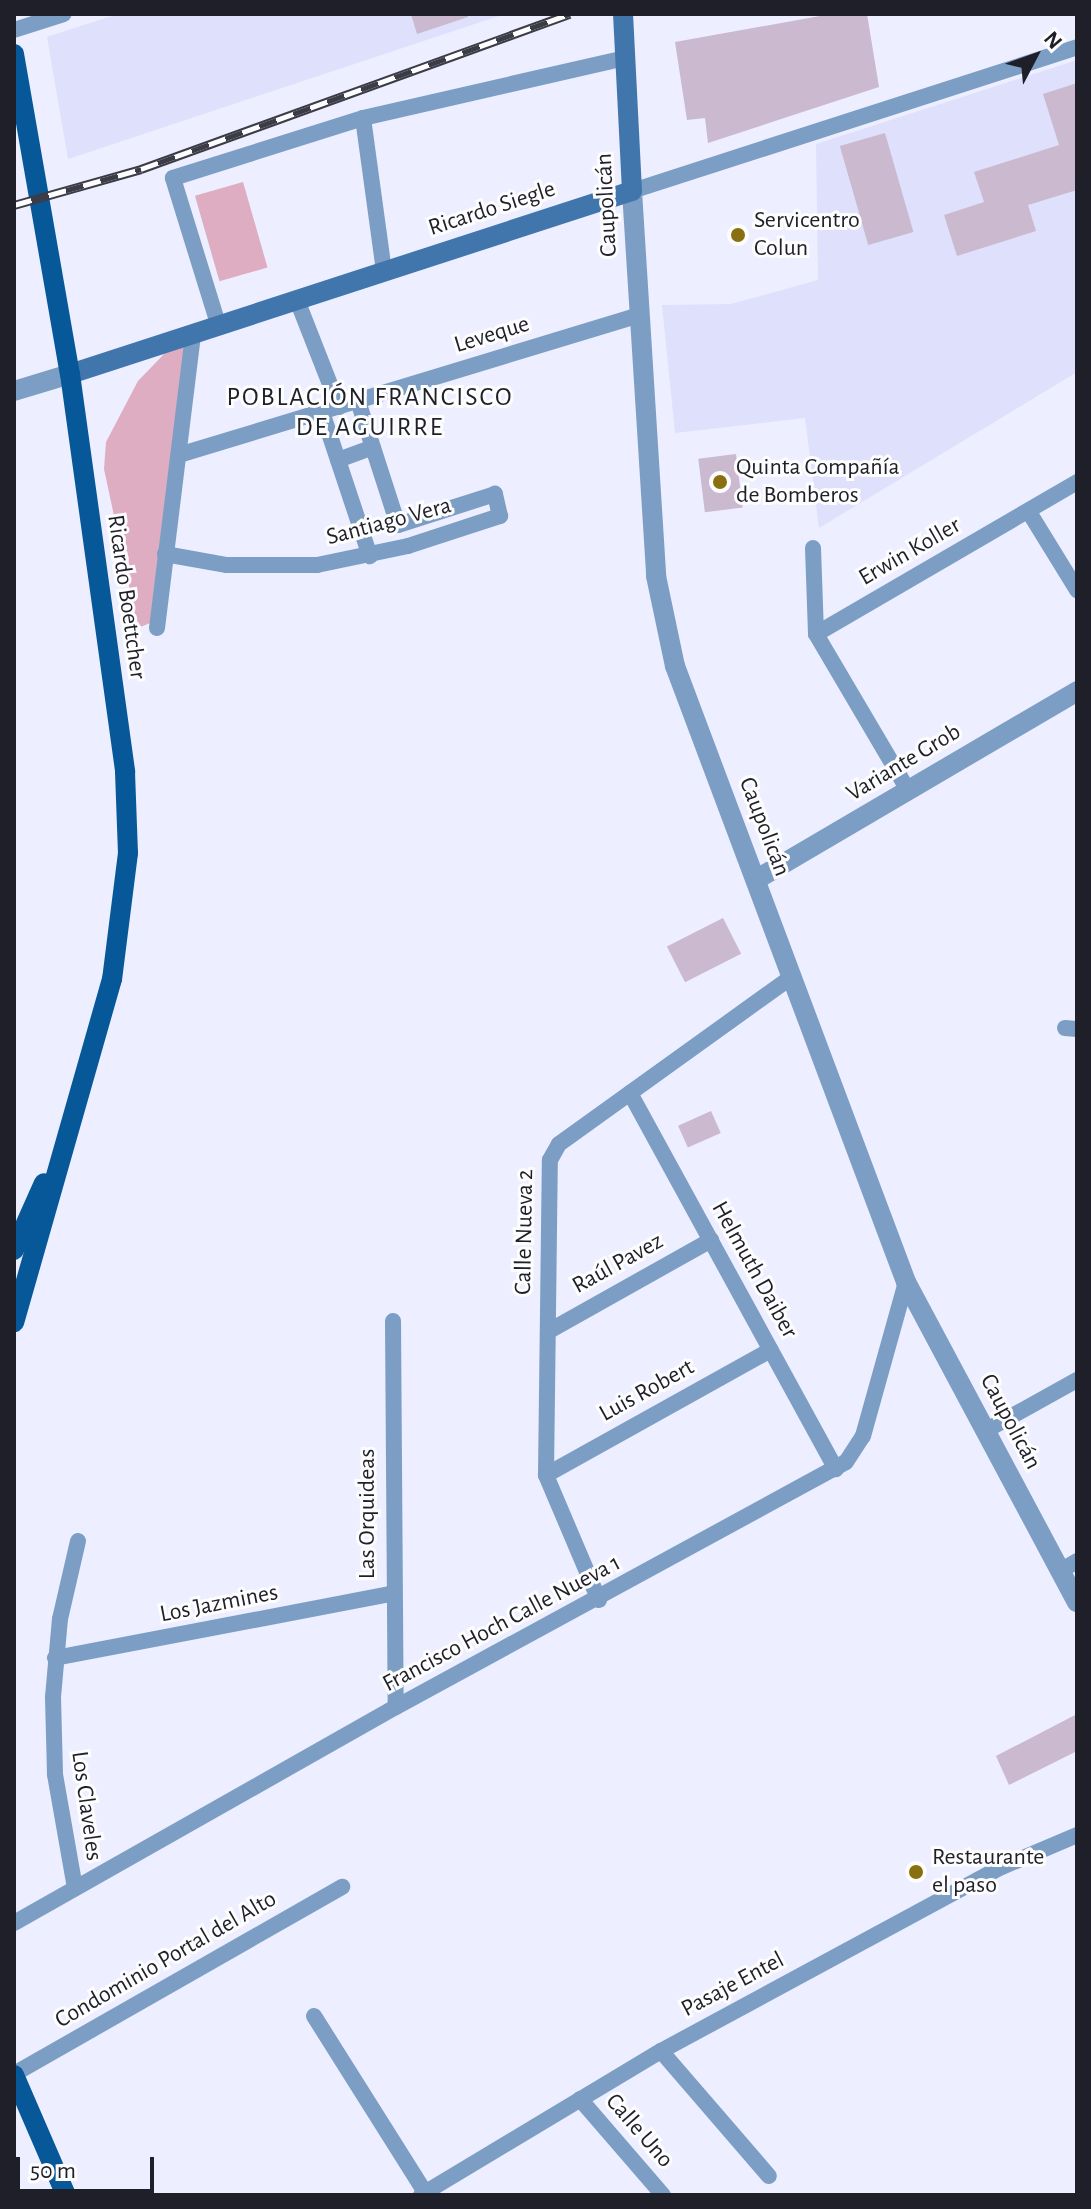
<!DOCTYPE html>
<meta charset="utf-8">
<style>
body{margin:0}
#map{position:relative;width:1091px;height:2209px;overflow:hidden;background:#edeeff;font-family:"Alegreya Sans",sans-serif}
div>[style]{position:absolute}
.built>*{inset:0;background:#dfe0fc}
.green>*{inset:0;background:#deadc2;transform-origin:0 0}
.building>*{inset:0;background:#cab9cf;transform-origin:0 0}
.minor>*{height:16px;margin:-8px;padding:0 8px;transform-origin:8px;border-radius:8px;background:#7c9ec4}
.tertiary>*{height:20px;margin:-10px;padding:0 10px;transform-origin:10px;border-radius:10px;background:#7c9ec4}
.secondary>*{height:20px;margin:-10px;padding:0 10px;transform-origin:10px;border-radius:10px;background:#4176ac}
.primary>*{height:20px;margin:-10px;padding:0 10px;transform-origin:10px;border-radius:10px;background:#075899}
.rail>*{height:9px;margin-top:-4.5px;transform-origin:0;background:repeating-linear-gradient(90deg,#fdfdfd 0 18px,#3b3c46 0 36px);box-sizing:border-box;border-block:2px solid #3b3c46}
.dots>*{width:22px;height:22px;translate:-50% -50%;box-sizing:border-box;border:4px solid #fdfdfd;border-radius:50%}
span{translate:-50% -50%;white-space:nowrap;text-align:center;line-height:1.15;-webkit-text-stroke:6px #fdfdfd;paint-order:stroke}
.street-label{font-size:24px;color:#1f1f29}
.poi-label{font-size:24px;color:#1f1f29}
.left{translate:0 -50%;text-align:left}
.neighbourhood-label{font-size:26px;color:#1f1f29;letter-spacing:2px}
.frame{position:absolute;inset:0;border:16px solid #1f1f29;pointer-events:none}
.north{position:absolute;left:995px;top:16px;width:80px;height:80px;-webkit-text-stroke:6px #fdfdfd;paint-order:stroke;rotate:49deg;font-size:22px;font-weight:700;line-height:32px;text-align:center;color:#1f1f29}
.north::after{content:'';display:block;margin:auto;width:28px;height:36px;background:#1f1f29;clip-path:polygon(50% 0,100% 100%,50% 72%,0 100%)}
.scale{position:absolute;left:16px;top:2157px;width:138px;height:36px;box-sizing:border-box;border:4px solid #1f1f29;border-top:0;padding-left:10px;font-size:24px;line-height:28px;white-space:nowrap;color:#1f1f29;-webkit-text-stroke:6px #fdfdfd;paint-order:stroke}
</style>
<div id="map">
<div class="built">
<div style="clip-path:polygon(118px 14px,505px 14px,68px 159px,47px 37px)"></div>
<div style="clip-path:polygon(1077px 60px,1077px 372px,819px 528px,805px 418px,675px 433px,662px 305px,731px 304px,818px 280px,816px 144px)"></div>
</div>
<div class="green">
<div style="left:243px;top:182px;width:89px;height:50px;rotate:74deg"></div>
<div style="clip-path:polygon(184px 347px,150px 623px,138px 628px,104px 469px,106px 442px,138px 381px,165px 353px)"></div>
</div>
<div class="building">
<div style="clip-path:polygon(411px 14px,467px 14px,468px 17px,417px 34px)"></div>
<div style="clip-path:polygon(831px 14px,867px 14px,879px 87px,708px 143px,705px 118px,687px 120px,675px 42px)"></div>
<div style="clip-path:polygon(1077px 83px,1077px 190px,1028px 205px,1036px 231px,957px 256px,944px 215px,984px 202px,974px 172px,1059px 145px,1043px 94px)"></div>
<div style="left:885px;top:133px;width:103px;height:47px;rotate:74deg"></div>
<div style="left:736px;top:454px;width:54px;height:38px;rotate:83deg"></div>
<div style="left:723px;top:918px;width:40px;height:63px;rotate:63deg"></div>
<div style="left:711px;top:1111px;width:24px;height:36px;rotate:66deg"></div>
<div style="clip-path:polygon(1077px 1714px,1077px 1751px,1009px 1785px,996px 1756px)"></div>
</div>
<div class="minor">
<div style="left:14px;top:30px;width:52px;rotate:-17.7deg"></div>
<div style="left:363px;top:118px;width:155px;rotate:82.2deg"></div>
<div style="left:632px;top:191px;width:468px;rotate:-17.9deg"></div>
<div style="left:297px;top:300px;width:115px;rotate:68.6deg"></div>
<div style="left:219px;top:327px;width:156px;rotate:-107.2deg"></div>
<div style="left:173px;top:178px;width:199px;rotate:-17.5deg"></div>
<div style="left:363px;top:118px;width:269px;rotate:-12.9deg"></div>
<div style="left:322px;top:412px;width:152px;rotate:71.6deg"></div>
<div style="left:182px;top:454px;width:479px;rotate:-16.9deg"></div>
<div style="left:338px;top:460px;width:37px;rotate:-20deg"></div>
<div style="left:1029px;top:512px;width:92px;rotate:58.4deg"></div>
<div style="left:813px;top:548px;width:86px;rotate:88deg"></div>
<div style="left:816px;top:634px;width:181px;rotate:59.5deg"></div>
<div style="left:165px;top:554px;width:63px;rotate:10.1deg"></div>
<div style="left:227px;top:565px;width:90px"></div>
<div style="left:317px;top:565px;width:93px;rotate:-11.8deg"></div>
<div style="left:408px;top:546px;width:97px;rotate:-18.1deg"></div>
<div style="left:500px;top:516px;width:23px;rotate:-103deg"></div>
<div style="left:495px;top:494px;width:102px;rotate:162.3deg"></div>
<div style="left:398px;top:525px;width:130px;rotate:-107.9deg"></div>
<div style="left:157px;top:628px;width:294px;rotate:-83deg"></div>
<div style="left:816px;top:634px;width:302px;rotate:-30.2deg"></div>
<div style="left:1065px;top:1028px;width:12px;rotate:5deg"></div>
<div style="left:630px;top:1093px;width:429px;rotate:61.3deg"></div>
<div style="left:393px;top:1321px;width:386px;rotate:89.6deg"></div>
<div style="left:549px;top:1331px;width:186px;rotate:-29.3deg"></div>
<div style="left:985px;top:1431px;width:105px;rotate:-29deg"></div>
<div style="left:546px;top:1475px;width:257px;rotate:-29.1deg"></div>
<div style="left:1060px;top:1571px;width:20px;rotate:-30deg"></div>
<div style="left:599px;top:1600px;width:136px;rotate:-113deg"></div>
<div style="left:546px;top:1475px;width:315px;rotate:-89.3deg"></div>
<div style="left:550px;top:1160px;width:18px;rotate:-61deg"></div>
<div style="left:559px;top:1144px;width:288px;rotate:-35.7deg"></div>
<div style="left:55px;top:1658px;width:343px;rotate:-10.8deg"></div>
<div style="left:75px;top:1888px;width:116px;rotate:-100deg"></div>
<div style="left:55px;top:1774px;width:77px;rotate:-91.5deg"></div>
<div style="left:53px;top:1697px;width:78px;rotate:-84.9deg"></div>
<div style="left:60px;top:1619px;width:80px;rotate:-77deg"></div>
<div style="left:14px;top:1923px;width:439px;rotate:-29.5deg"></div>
<div style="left:396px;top:1707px;width:512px;rotate:-28.57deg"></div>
<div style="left:846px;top:1462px;width:31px;rotate:-57deg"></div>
<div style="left:863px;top:1436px;width:160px;rotate:-74.4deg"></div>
<div style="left:314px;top:2016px;width:208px;rotate:57.8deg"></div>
<div style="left:661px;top:2051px;width:165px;rotate:49.2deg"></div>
<div style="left:14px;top:2074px;width:378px;rotate:-29.7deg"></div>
<div style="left:580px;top:2099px;width:127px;rotate:49.2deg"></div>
<div style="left:421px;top:2195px;width:280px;rotate:-31deg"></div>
<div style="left:661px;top:2051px;width:387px;rotate:-28.4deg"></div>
<div style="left:1002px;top:1867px;width:82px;rotate:-23.1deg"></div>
</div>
<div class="tertiary">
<div style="left:632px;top:191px;width:386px;rotate:86.4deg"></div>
<div style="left:656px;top:576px;width:92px;rotate:78.1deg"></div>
<div style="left:675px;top:666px;width:658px;rotate:69.44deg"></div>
<div style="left:906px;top:1282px;width:363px;rotate:61.9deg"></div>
<div style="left:14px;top:391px;width:59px;rotate:-16.9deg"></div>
<div style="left:757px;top:879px;width:371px;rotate:-30.4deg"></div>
</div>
<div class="secondary">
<div style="left:70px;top:374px;width:591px;rotate:-18.04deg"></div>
<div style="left:632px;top:191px;width:177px;rotate:-92.9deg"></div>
</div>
<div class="primary">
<div style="left:14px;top:54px;width:325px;rotate:80.1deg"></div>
<div style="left:70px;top:374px;width:402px;rotate:82.1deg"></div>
<div style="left:125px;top:772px;width:81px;rotate:87.9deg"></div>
<div style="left:128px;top:853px;width:127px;rotate:97.2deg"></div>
<div style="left:112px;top:979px;width:357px;rotate:105.9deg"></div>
<div style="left:14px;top:1250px;width:73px;rotate:-65.9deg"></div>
<div style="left:14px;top:2075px;width:131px;rotate:66.6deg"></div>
</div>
<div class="rail">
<div style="left:14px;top:205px;width:132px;rotate:-15.8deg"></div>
<div style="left:141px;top:169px;width:456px;rotate:-19.9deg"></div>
</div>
<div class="dots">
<div style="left:738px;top:235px;background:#896f0f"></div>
<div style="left:720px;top:482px;background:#896f0f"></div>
<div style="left:916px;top:1872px;background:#896f0f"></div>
</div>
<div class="street-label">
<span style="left:607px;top:205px;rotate:-93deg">Caupolicán</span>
<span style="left:492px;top:209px;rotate:-18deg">Ricardo Siegle</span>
<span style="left:492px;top:335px;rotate:-17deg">Leveque</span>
<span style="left:389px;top:522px;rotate:-15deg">Santiago Vera</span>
<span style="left:910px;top:552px;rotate:-30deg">Erwin Koller</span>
<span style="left:126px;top:597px;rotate:82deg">Ricardo Boettcher</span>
<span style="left:904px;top:763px;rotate:-31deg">Variante Grob</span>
<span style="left:764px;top:827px;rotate:69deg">Caupolicán</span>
<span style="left:525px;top:1232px;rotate:-89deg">Calle Nueva 2</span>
<span style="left:618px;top:1264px;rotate:-29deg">Raúl Pavez</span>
<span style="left:754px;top:1270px;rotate:61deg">Helmuth Daiber</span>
<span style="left:647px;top:1391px;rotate:-29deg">Luis Robert</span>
<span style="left:1010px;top:1422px;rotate:62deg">Caupolicán</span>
<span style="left:368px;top:1514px;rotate:-90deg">Las Orquideas</span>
<span style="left:219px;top:1604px;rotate:-11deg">Los Jazmines</span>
<span style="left:502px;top:1624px;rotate:-28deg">Francisco Hoch Calle Nueva 1</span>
<span style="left:86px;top:1806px;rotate:82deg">Los Claveles</span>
<span style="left:166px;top:1960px;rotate:-30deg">Condominio Portal del Alto</span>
<span style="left:733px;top:1985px;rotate:-28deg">Pasaje Entel</span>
<span style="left:639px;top:2131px;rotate:49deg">Calle Uno</span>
</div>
<div class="poi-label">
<span class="left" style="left:754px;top:235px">Servicentro<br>Colun</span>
<span class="left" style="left:736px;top:482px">Quinta Compañía<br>de Bomberos</span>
<span class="left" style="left:932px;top:1872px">Restaurante<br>el paso</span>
</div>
<div class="neighbourhood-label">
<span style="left:370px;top:413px">POBLACIÓN FRANCISCO<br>DE AGUIRRE</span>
</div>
<div class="frame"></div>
<div class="north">N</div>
<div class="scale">50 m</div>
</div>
